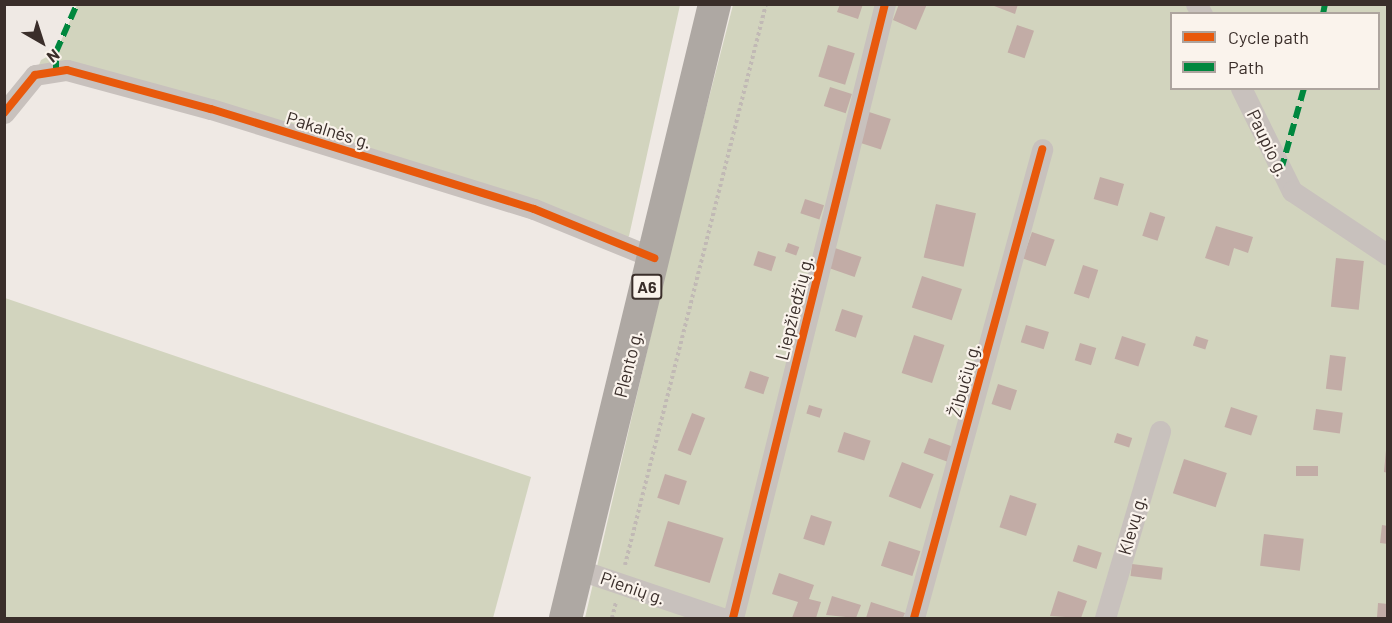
<!DOCTYPE html>
<meta charset="utf-8">
<style>
body{margin:0}
#map{position:relative;width:1392px;height:623px;overflow:hidden;background:#efe9e4;font-family:Barlow,sans-serif}
div>[style]{position:absolute}
.green>*{inset:0;background:#d2d4be}
.building>*{inset:0;background:#c2aca6;transform-origin:0 0}
.path>*{height:4px;margin-top:-2px;transform-origin:0;background:repeating-linear-gradient(90deg,#c1b9b5 0 3px,transparent 0 6px)}
.street>*{height:21px;margin:-10.5px;padding:0 10.5px;transform-origin:10.5px;border-radius:10.5px;background:#c8c1bd}
.highway>*{height:33px;margin:-16.5px;padding:0 16.5px;transform-origin:16.5px;border-radius:16.5px;background:#aea8a3}
.quiet>*{height:6px;margin-top:-3px;transform-origin:0;background:repeating-linear-gradient(90deg,#00873e 0 12px,transparent 0 18px)}
.cycleway>*{height:8px;margin:-4px;padding:0 4px;transform-origin:4px;border-radius:4px;background:#e8590c}
span{translate:-50% -50%;white-space:nowrap;text-align:center;line-height:1.15;-webkit-text-stroke:4.5px #faf3ec;paint-order:stroke}
.shield-label span{padding:2px 4px;background:#faf3ec;border:2px solid;border-radius:4px;-webkit-text-stroke-width:0}
.shield-label{font-size:16px;color:#3a2e2a;font-weight:700}
.street-label{font-size:18px;color:#3a2e2a}
.frame{position:absolute;inset:0;border:6px solid #3a2e2a;pointer-events:none}
.legend{position:absolute;left:1170px;top:12px;width:210px;height:78px;box-sizing:border-box;background:#faf3ec;border:2px solid #ada49e;margin:0;padding:8px 10px;list-style:none;font-size:18px;color:#3a2e2a}
.legend li{display:flex;align-items:center;gap:12px;height:30px}
.legend b{width:30px;border:2px solid #ada49e}
.north{position:absolute;left:12px;top:12px;width:60px;height:60px;-webkit-text-stroke:4px #faf3ec;paint-order:stroke;rotate:141deg;font-size:16px;font-weight:700;line-height:24px;text-align:center;color:#3a2e2a}
.north::after{content:'';display:block;margin:auto;width:21px;height:27px;background:#3a2e2a;clip-path:polygon(50% 0,100% 100%,50% 72%,0 100%)}
</style>
<div id="map">
<div class="green">
<div style="clip-path:polygon(77px 5px,680px 5px,629px 236px,619px 247px,67px 70px,35px 75px,41px 60px,56px 52px)"></div>
<div style="clip-path:polygon(evenodd,733px 5px,1387px 5px,1387px 618px,585px 618px,680px 210px,733px 5px,1172px 14px,1378px 14px,1378px 88px,1172px 88px,1172px 14px)"></div>
<div style="clip-path:polygon(5px 298px,531px 477px,493px 618px,5px 618px)"></div>
</div>
<div class="building">
<div style="clip-path:polygon(840px 4px,863px 4px,858px 19px,837px 12px)"></div>
<div style="clip-path:polygon(899px 4px,927px 4px,916px 30px,893px 20px)"></div>
<div style="clip-path:polygon(989px 4px,1018px 4px,1015px 14px)"></div>
<div style="left:1017px;top:25px;width:18px;height:29px;rotate:19deg"></div>
<div style="left:828px;top:45px;width:28px;height:33px;rotate:17deg"></div>
<div style="left:830px;top:87px;width:23px;height:20px;rotate:18deg"></div>
<div style="left:866px;top:111px;width:26px;height:32px;rotate:18deg"></div>
<div style="left:1100px;top:177px;width:25px;height:23px;rotate:16deg"></div>
<div style="left:805px;top:199px;width:20px;height:15px;rotate:18deg"></div>
<div style="left:936px;top:204px;width:41px;height:55px;rotate:13deg"></div>
<div style="left:1150px;top:212px;width:16px;height:25px;rotate:18deg"></div>
<div style="clip-path:polygon(1216px 226px,1253px 237px,1248px 253px,1234px 248px,1229px 266px,1205px 258px)"></div>
<div style="left:1032px;top:232px;width:24px;height:28px;rotate:19deg"></div>
<div style="left:788px;top:243px;width:12px;height:9px;rotate:20deg"></div>
<div style="left:835px;top:248px;width:28px;height:21px;rotate:19deg"></div>
<div style="left:758px;top:251px;width:19px;height:15px;rotate:18deg"></div>
<div style="left:1336px;top:258px;width:28px;height:49px;rotate:6deg"></div>
<div style="left:1083px;top:265px;width:16px;height:30px;rotate:18deg"></div>
<div style="left:922px;top:276px;width:42px;height:33px;rotate:18deg"></div>
<div style="left:842px;top:309px;width:22px;height:23px;rotate:18deg"></div>
<div style="left:1026px;top:325px;width:24px;height:18px;rotate:17deg"></div>
<div style="left:914px;top:335px;width:32px;height:40px;rotate:18deg"></div>
<div style="left:1122px;top:336px;width:25px;height:24px;rotate:18deg"></div>
<div style="left:1196px;top:336px;width:13px;height:10px;rotate:18deg"></div>
<div style="left:1080px;top:343px;width:17px;height:18px;rotate:17deg"></div>
<div style="left:1330px;top:355px;width:16px;height:34px;rotate:7deg"></div>
<div style="left:750px;top:371px;width:20px;height:18px;rotate:18deg"></div>
<div style="left:998px;top:384px;width:20px;height:21px;rotate:18deg"></div>
<div style="left:809px;top:405px;width:14px;height:9px;rotate:17deg"></div>
<div style="left:1231px;top:407px;width:28px;height:21px;rotate:18deg"></div>
<div style="left:1316px;top:409px;width:27px;height:21px;rotate:8deg"></div>
<div style="left:692px;top:413px;width:14px;height:40px;rotate:21deg"></div>
<div style="left:844px;top:432px;width:28px;height:21px;rotate:18deg"></div>
<div style="left:1117px;top:433px;width:16px;height:10px;rotate:18deg"></div>
<div style="left:929px;top:438px;width:27px;height:16px;rotate:20deg"></div>
<div style="clip-path:polygon(1386px 450px,1388px 450px,1388px 473px,1384px 472px)"></div>
<div style="left:1184px;top:459px;width:45px;height:36px;rotate:18deg"></div>
<div style="left:902px;top:462px;width:34px;height:37px;rotate:21deg"></div>
<div style="left:1296px;top:466px;width:22px;height:10px"></div>
<div style="left:665px;top:474px;width:23px;height:25px;rotate:18deg"></div>
<div style="left:1010px;top:495px;width:28px;height:34px;rotate:18deg"></div>
<div style="left:811px;top:515px;width:22px;height:25px;rotate:18deg"></div>
<div style="left:668px;top:521px;width:58px;height:47px;rotate:17deg"></div>
<div style="clip-path:polygon(1382px 525px,1388px 526px,1388px 544px,1380px 543px)"></div>
<div style="left:1264px;top:534px;width:40px;height:32px;rotate:7deg"></div>
<div style="left:889px;top:541px;width:33px;height:26px;rotate:18deg"></div>
<div style="left:1078px;top:545px;width:25px;height:17px;rotate:18deg"></div>
<div style="left:1132px;top:564px;width:31px;height:12px;rotate:7deg"></div>
<div style="clip-path:polygon(779px 573px,814px 585px,809px 599px,821px 602px,816px 618px,792px 618px,798px 602px,772px 594px)"></div>
<div style="clip-path:polygon(1058px 591px,1087px 601px,1081px 618px,1050px 616px)"></div>
<div style="clip-path:polygon(832px 596px,861px 605px,856px 618px,826px 615px)"></div>
<div style="clip-path:polygon(871px 602px,905px 613px,903px 618px,866px 618px)"></div>
<div style="clip-path:polygon(1378px 603px,1388px 604px,1388px 618px,1377px 618px)"></div>
</div>
<div class="path">
<div style="left:625px;top:565px;width:578px;rotate:-75.89deg"></div>
<div style="left:612px;top:618px;width:16px;rotate:-76deg"></div>
</div>
<div class="street">
<div style="left:1196px;top:4px;width:12px;rotate:59deg"></div>
<div style="left:1241px;top:88px;width:115px;rotate:63.7deg"></div>
<div style="left:1292px;top:191px;width:115px;rotate:33.7deg"></div>
<div style="left:4px;top:113px;width:49px;rotate:-50.8deg"></div>
<div style="left:35px;top:75px;width:32px;rotate:-9deg"></div>
<div style="left:67px;top:70px;width:149px;rotate:15.2deg"></div>
<div style="left:211px;top:109px;width:338px;rotate:17.2deg"></div>
<div style="left:534px;top:209px;width:130px;rotate:22.2deg"></div>
<div style="left:577px;top:569px;width:153px;rotate:18.7deg"></div>
<div style="left:733px;top:618px;width:633px;rotate:-76.1deg"></div>
<div style="left:914px;top:618px;width:486px;rotate:-74.7deg"></div>
<div style="left:1105px;top:618px;width:195px;rotate:-73.6deg"></div>
</div>
<div class="highway">
<div style="left:565px;top:618px;width:632px;rotate:-76.36deg"></div>
</div>
<div class="quiet">
<div style="left:1323px;top:14px;width:10px;rotate:-79deg"></div>
<div style="left:56px;top:72px;width:20px;rotate:-90deg"></div>
<div style="left:56px;top:52px;width:52px;rotate:-66.4deg"></div>
<div style="left:1281px;top:170px;width:85px;rotate:-74.3deg"></div>
</div>
<div class="cycleway">
<div style="left:4px;top:113px;width:49px;rotate:-50.8deg"></div>
<div style="left:35px;top:75px;width:32px;rotate:-9deg"></div>
<div style="left:67px;top:70px;width:149px;rotate:15.2deg"></div>
<div style="left:211px;top:109px;width:338px;rotate:17.2deg"></div>
<div style="left:534px;top:209px;width:130px;rotate:22.2deg"></div>
<div style="left:733px;top:618px;width:633px;rotate:-76.1deg"></div>
<div style="left:914px;top:618px;width:486px;rotate:-74.7deg"></div>
</div>
<div class="shield-label">
<span style="left:647px;top:287px">A6</span>
</div>
<div class="street-label">
<span style="left:329px;top:130px;rotate:17deg">Pakalnės g.</span>
<span style="left:1268px;top:143px;rotate:64deg">Paupio g.</span>
<span style="left:794px;top:308px;rotate:-76deg">Liepžiedžių g.</span>
<span style="left:628px;top:364px;rotate:-76deg">Plento g.</span>
<span style="left:964px;top:380px;rotate:-75deg">Žibučių g.</span>
<span style="left:1132px;top:525px;rotate:-74deg">Klevų g.</span>
<span style="left:633px;top:588px;rotate:19deg">Pienių g.</span>
</div>
<div class="frame"></div>
<ul class="legend">
<li><b style="height:8px;background:#e8590c"></b>Cycle path</li>
<li><b style="height:8px;background:#00873e"></b>Path</li>
</ul>
<div class="north">N</div>
</div>
